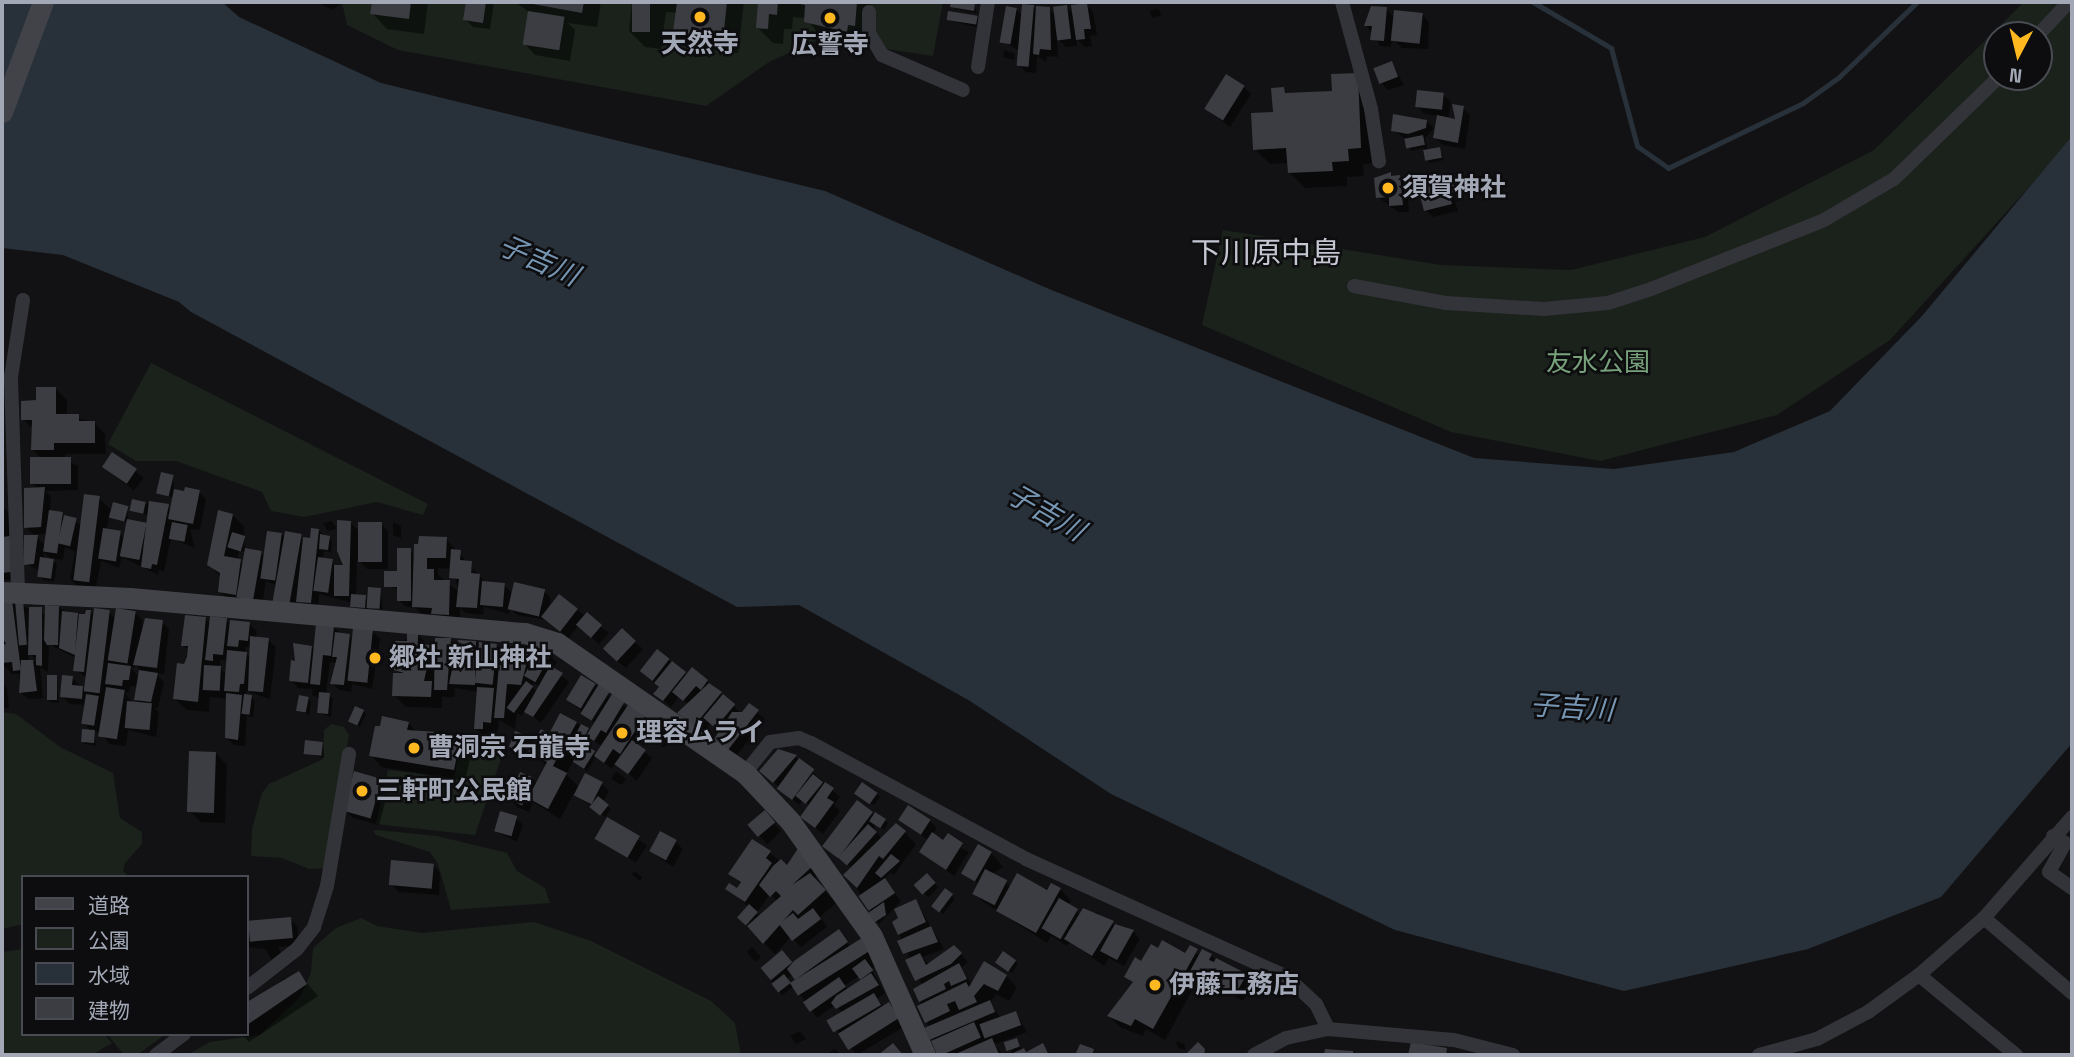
<!DOCTYPE html>
<meta charset="utf-8">
<style>
body{margin:0}
#map{position:relative;width:2074px;height:1057px;overflow:hidden;background:#121214;font-family:"Space Grotesk","Noto Sans JP",sans-serif}
div>[style]{position:absolute}
.green>*{inset:0;background:#1a221b}
.water>*{inset:0;background:#283139}
.shadow>*{inset:0;background:#0007;transform-origin:0 0}
.stream>*{height:5px;margin:-2.5px;padding:0 2.5px;transform-origin:2.5px;border-radius:2.5px;background:#283139}
.building>*{inset:0;background:#3c3d42;transform-origin:0 0}
.street>*{height:14px;margin:-7px;padding:0 7px;transform-origin:7px;border-radius:7px;background:#333439}
.secondary>*{height:21px;margin:-10.5px;padding:0 10.5px;transform-origin:10.5px;border-radius:10.5px;background:#414349}
.dots>*{width:19px;height:19px;translate:-50% -50%;box-sizing:border-box;border:4px solid #0d0d0f;border-radius:50%}
span{translate:-50% -50%;white-space:nowrap;text-align:center;line-height:1.15;-webkit-text-stroke:5px #0d0d0f;paint-order:stroke}
.poi-label{font-size:26px;color:#a3a8b6;font-weight:700}
.left{translate:0 -50%;text-align:left}
.park-label{font-size:26px;color:#78a27b}
.water-label{font-size:28px;color:#7696b4;font-style:italic}
.quarter-label{font-size:30px;color:#c4c7d1}
.frame{position:absolute;inset:0;border:4px solid #a3a8b6;pointer-events:none}
.legend{position:absolute;left:21px;top:875px;width:228px;height:161px;box-sizing:border-box;background:#0d0d0f;border:2px solid #494b52;margin:0;padding:9px 12px;list-style:none;font-size:21px;color:#a3a8b6}
.legend li{display:flex;align-items:center;gap:14px;height:35px}
.legend b{width:35px;border:2px solid #494b52}
.north{position:absolute;left:1983px;top:21px;width:70px;height:70px;box-sizing:border-box;background:#0d0d0f;border:2px solid #494b52;border-radius:50%;rotate:187deg;font-size:19px;font-weight:700;line-height:28px;text-align:center;color:#a3a8b6}
.north::after{content:'';display:block;margin:auto;width:24px;height:32px;background:#ffb81f;clip-path:polygon(50% 0,100% 100%,50% 72%,0 100%)}
</style>
<div id="map">
<div class="green">
<div style="clip-path:polygon(342px 2px,943px 2px,933px 56px,820px 39px,769px 62px,706px 106px,398px 50px,347px 25px)"></div>
<div style="clip-path:polygon(evenodd,2024px 2px,2072px 2px,2072px 140px,1890px 340px,1777px 415px,1600px 461px,1451px 432px,1202px 325px,1223px 230px,1441px 265px,1571px 270px,1705px 237px,1874px 150px,2024px 2px,1997px 35px,2039px 35px,2039px 77px,1997px 77px,1997px 35px)"></div>
<div style="clip-path:polygon(151px 363px,428px 504px,423px 515px,377px 502px,304px 517px,271px 511px,262px 492px,176px 461px,136px 461px,108px 444px)"></div>
<div style="clip-path:polygon(2px 712px,16px 714px,60px 747px,113px 773px,120px 818px,142px 832px,142px 844px,125px 863px,123px 871px,130px 877px,23px 877px,23px 924px,2px 929px)"></div>
<div style="clip-path:polygon(331px 724px,344px 727px,349px 735px,326px 868px,309px 869px,282px 858px,251px 856px,252px 829px,262px 793px,269px 784px,323px 759px,324px 730px)"></div>
<div style="clip-path:polygon(468px 732px,503px 741px,505px 747px,475px 835px,376px 824px,388px 770px,454px 778px,462px 735px)"></div>
<div style="clip-path:polygon(377px 830px,437px 836px,507px 853px,517px 871px,545px 888px,550px 903px,451px 910px,438px 864px,430px 852px,376px 835px,373px 831px)"></div>
<div style="clip-path:polygon(361px 918px,377px 926px,422px 933px,534px 922px,591px 941px,711px 1001px,735px 1023px,741px 1055px,187px 1055px,210px 1042px,260px 1035px,301px 996px,311px 972px,313px 948px,336px 928px)"></div>
<div style="clip-path:polygon(23px 949px,23px 1034px,104px 1034px,112px 1043px,92px 1055px,2px 1055px,2px 952px)"></div>
<div style="clip-path:polygon(107px 1034px,166px 1034px,138px 1054px,124px 1055px)"></div>
</div>
<div class="water">
<div style="clip-path:polygon(2px 2px,222px 2px,239px 17px,381px 83px,825px 191px,1049px 289px,1474px 458px,1614px 469px,1734px 452px,1830px 411px,1922px 316px,2072px 136px,2072px 743px,1941px 897px,1808px 949px,1624px 991px,1395px 930px,1111px 794px,970px 701px,799px 605px,737px 607px,191px 312px,179px 302px,63px 255px,2px 248px)"></div>
</div>
<div class="shadow">
<div style="clip-path:polygon(316px 2px,342px 2px,333px 10px)"></div>
<div style="clip-path:polygon(374px 2px,428px 2px,424px 34px,387px 29px,372px 13px)"></div>
<div style="clip-path:polygon(468px 2px,494px 2px,490px 29px,473px 27px,465px 19px)"></div>
<div style="clip-path:polygon(515px 2px,601px 2px,597px 27px,568px 23px,575px 30px,570px 61px,535px 55px,524px 43px,529px 12px)"></div>
<div style="clip-path:polygon(632px 2px,744px 2px,738px 53px,690px 47px,675px 31px,677px 13px,666px 12px,661px 49px,645px 47px,629px 31px)"></div>
<div style="clip-path:polygon(760px 2px,871px 2px,870px 40px,863px 40px,862px 46px,821px 37px,806px 18px,793px 17px,792px 29px,784px 29px,783px 44px,773px 43px,758px 28px)"></div>
<div style="clip-path:polygon(953px 2px,974px 5px,977px 13px,955px 9px)"></div>
<div style="clip-path:polygon(1064px 2px,1090px 2px,1086px 4px,1093px 12px,1097px 35px,1090px 36px,1092px 46px,1085px 47px,1076px 38px,1077px 46px,1066px 47px,1057px 38px,1058px 57px,1047px 56px,1046px 62px,1037px 56px,1036px 73px,1026px 72px,1019px 65px,1020px 51px,1004px 42px,1016px 9px,1023px 16px,1033px 7px,1037px 11px,1049px 9px,1056px 16px,1066px 7px,1074px 15px,1084px 4px)"></div>
<div style="clip-path:polygon(1158px 9px,1162px 15px,1153px 18px,1149px 11px)"></div>
<div style="clip-path:polygon(1386px 9px,1396px 19px,1422px 14px,1429px 22px,1428px 49px,1402px 48px,1392px 38px,1391px 47px,1380px 46px,1366px 25px)"></div>
<div style="clip-path:polygon(978px 18px,980px 28px,948px 20px)"></div>
<div style="clip-path:polygon(1004px 50px,1015px 54px,1014px 60px,1003px 57px)"></div>
<div style="clip-path:polygon(1392px 63px,1404px 85px,1388px 90px,1381px 83px)"></div>
<div style="clip-path:polygon(1357px 75px,1376px 163px,1363px 164px,1364px 176px,1347px 177px,1347px 186px,1305px 188px,1289px 172px,1289px 163px,1270px 164px,1255px 149px,1283px 89px,1289px 95px,1334px 93px)"></div>
<div style="clip-path:polygon(1244px 87px,1251px 94px,1230px 127px,1206px 109px)"></div>
<div style="clip-path:polygon(1443px 95px,1451px 102px,1448px 119px,1458px 121px,1463px 108px,1470px 115px,1465px 149px,1443px 145px,1435px 138px,1439px 116px,1424px 114px,1417px 106px)"></div>
<div style="clip-path:polygon(1426px 121px,1434px 128px,1425px 138px,1428px 151px,1440px 149px,1444px 160px,1429px 163px,1424px 148px,1411px 151px,1406px 139px,1392px 130px)"></div>
<div style="clip-path:polygon(1382px 175px,1399px 177px,1407px 185px,1409px 212px,1398px 212px,1378px 197px)"></div>
<div style="clip-path:polygon(1450px 175px,1462px 199px,1455px 201px,1458px 211px,1433px 217px,1426px 210px)"></div>
<div style="clip-path:polygon(evenodd,55px 388px,67px 400px,67px 416px,94px 422px,105px 434px,106px 454px,65px 454px,65px 459px,78px 466px,78px 490px,46px 491px,51px 497px,50px 512px,80px 524px,99px 498px,113px 512px,127px 507px,128px 521px,147px 525px,149px 516px,131px 510px,145px 503px,172px 510px,174px 498px,158px 492px,173px 477px,174px 491px,199px 492px,206px 499px,200px 530px,190px 529px,195px 548px,171px 538px,164px 572px,159px 570px,158px 575px,122px 557px,119px 568px,101px 561px,95px 593px,82px 591px,70px 579px,75px 552px,65px 547px,63px 560px,51px 558px,57px 564px,54px 582px,42px 580px,40px 571px,26px 564px,36px 537px,26px 527px,38px 489px,32px 483px,42px 459px,32px 449px,34px 430px,23px 419px,55px 388px,109px 515px,128px 523px,125px 538px,107px 530px,109px 515px,55px 388px,34px 534px,46px 534px,44px 544px,34px 534px,55px 388px,44px 552px,53px 561px,44px 559px,44px 552px)"></div>
<div style="left:113px;top:454px;width:39px;height:16px;rotate:38deg"></div>
<div style="clip-path:polygon(2px 507px,12px 514px,17px 579px,2px 580px)"></div>
<div style="clip-path:polygon(evenodd,233px 515px,244px 527px,245px 550px,265px 556px,281px 535px,312px 540px,318px 530px,332px 541px,331px 552px,324px 551px,323px 559px,338px 567px,346px 567px,350px 522px,360px 532px,381px 524px,388px 531px,388px 569px,367px 569px,357px 559px,356px 596px,369px 600px,380px 589px,383px 610px,368px 606px,368px 610px,355px 610px,352px 603px,319px 594px,318px 610px,283px 600px,285px 608px,279px 586px,266px 581px,262px 606px,231px 603px,220px 591px,221px 577px,209px 565px,233px 515px,239px 551px,246px 552px,244px 565px,237px 560px,239px 551px)"></div>
<div style="clip-path:polygon(332px 521px,337px 529px,328px 531px,323px 523px)"></div>
<div style="clip-path:polygon(393px 522px,401px 526px,401px 538px,393px 535px)"></div>
<div style="clip-path:polygon(evenodd,446px 539px,486px 583px,504px 585px,513px 594px,544px 591px,551px 598px,548px 612px,559px 597px,609px 633px,599px 644px,578px 626px,569px 638px,546px 620px,517px 615px,510px 609px,509px 614px,484px 607px,483px 615px,466px 613px,460px 608px,460px 625px,425px 618px,415px 607px,406px 607px,399px 600px,399px 589px,385px 586px,399px 575px,410px 550px,415px 555px,446px 539px,470px 567px,473px 567px,472px 582px,470px 567px,446px 539px,438px 568px,452px 569px,459px 592px,438px 575px,438px 568px)"></div>
<div style="clip-path:polygon(evenodd,12px 602px,47px 615px,59px 608px,81px 618px,91px 612px,95px 617px,109px 612px,116px 619px,135px 613px,142px 620px,143px 632px,162px 622px,169px 629px,164px 674px,156px 674px,164px 682px,158px 708px,154px 708px,159px 712px,156px 737px,128px 730px,126px 746px,109px 744px,102px 733px,94px 731px,96px 746px,85px 744px,82px 741px,91px 731px,83px 723px,86px 705px,70px 704px,61px 695px,72px 678px,86px 691px,87px 678px,75px 670px,76px 658px,49px 644px,48px 672px,40px 667px,43px 698px,28px 699px,20px 692px,19px 674px,12px 674px,2px 664px,2px 603px,12px 602px,28px 652px,37px 661px,29px 662px,28px 652px,12px 602px,137px 666px,140px 670px,139px 677px,131px 668px,137px 666px,12px 602px,130px 686px,138px 687px,136px 699px,141px 704px,132px 703px,125px 692px,129px 693px,130px 686px)"></div>
<div style="clip-path:polygon(evenodd,206px 619px,210px 624px,226px 620px,231px 624px,249px 624px,257px 631px,256px 638px,268px 640px,276px 647px,270px 699px,246px 691px,246px 696px,255px 700px,253px 717px,247px 716px,245px 746px,234px 745px,227px 738px,228px 699px,210px 697px,209px 712px,187px 710px,175px 699px,189px 651px,183px 645px,206px 619px,246px 647px,252px 647px,251px 658px,245px 653px,246px 647px,206px 619px,220px 660px,228px 661px,227px 675px,220px 668px,220px 660px)"></div>
<div style="clip-path:polygon(333px 628px,353px 639px,373px 632px,380px 639px,372px 689px,352px 684px,351px 692px,339px 690px,332px 683px,338px 663px,330px 662px,326px 694px,333px 698px,331px 717px,319px 713px,320px 698px,312px 695px,313px 689px,298px 688px,291px 680px,297px 663px,312px 647px,315px 651px)"></div>
<div style="clip-path:polygon(622px 631px,643px 649px,626px 668px,613px 658px)"></div>
<div style="clip-path:polygon(evenodd,418px 636px,436px 652px,450px 640px,458px 648px,476px 642px,481px 648px,496px 646px,502px 651px,530px 649px,536px 656px,550px 655px,557px 662px,553px 669px,569px 682px,541px 723px,525px 710px,522px 716px,517px 713px,515px 729px,499px 720px,498px 730px,483px 735px,476px 728px,478px 692px,455px 688px,454px 697px,442px 697px,442px 708px,406px 707px,394px 695px,402px 675px,396px 670px,397px 642px,418px 636px,533px 683px,540px 687px,537px 692px,532px 687px,533px 683px)"></div>
<div style="clip-path:polygon(658px 651px,687px 676px,707px 681px,742px 714px,757px 712px,765px 719px,736px 756px,724px 747px,722px 731px,711px 722px,703px 732px,686px 720px,688px 704px,679px 697px,671px 707px,656px 694px,660px 688px,648px 678px)"></div>
<div style="clip-path:polygon(57px 677px,59px 703px,50px 702px,47px 699px)"></div>
<div style="clip-path:polygon(2px 683px,7px 688px,9px 708px,2px 709px)"></div>
<div style="clip-path:polygon(evenodd,595px 685px,651px 725px,637px 746px,652px 758px,637px 781px,615px 763px,612px 769px,596px 756px,587px 771px,574px 760px,566px 774px,579px 787px,602px 784px,609px 791px,603px 802px,611px 809px,605px 817px,574px 793px,560px 819px,533px 802px,529px 812px,517px 807px,510px 800px,533px 779px,537px 784px,547px 766px,530px 752px,576px 723px,591px 732px,596px 724px,569px 700px,595px 685px,589px 736px,602px 747px,596px 756px,583px 746px,589px 736px)"></div>
<div style="clip-path:polygon(308px 699px,311px 702px,309px 715px,298px 710px)"></div>
<div style="clip-path:polygon(363px 711px,366px 714px,360px 727px,350px 721px)"></div>
<div style="clip-path:polygon(408px 723px,420px 735px,426px 731px,459px 743px,471px 754px,465px 781px,382px 767px,371px 755px)"></div>
<div style="left:663px;top:732px;width:10px;height:12px;rotate:37deg"></div>
<div style="clip-path:polygon(527px 737px,530px 740px,525px 753px,512px 746px)"></div>
<div style="clip-path:polygon(323px 744px,324px 758px,305px 753px)"></div>
<div style="clip-path:polygon(778px 751px,796px 757px,840px 797px,834px 805px,840px 811px,823px 834px,810px 824px,810px 806px,803px 800px,799px 805px,769px 778px)"></div>
<div style="clip-path:polygon(215px 753px,227px 765px,225px 823px,201px 822px,189px 811px)"></div>
<div style="clip-path:polygon(616px 771px,626px 779px,622px 785px,611px 779px)"></div>
<div style="clip-path:polygon(381px 781px,389px 788px,379px 825px,353px 818px,345px 810px)"></div>
<div style="clip-path:polygon(877px 794px,880px 797px,874px 805px,860px 796px)"></div>
<div style="left:764px;top:813px;width:25px;height:19px;rotate:47deg"></div>
<div style="clip-path:polygon(872px 813px,888px 823px,884px 830px,876px 824px,873px 828px,882px 839px,897px 825px,916px 844px,894px 875px,890px 873px,884px 880px,901px 901px,879px 924px,856px 887px,852px 868px,824px 846px)"></div>
<div style="clip-path:polygon(516px 818px,523px 825px,517px 842px,496px 831px)"></div>
<div style="left:607px;top:819px;width:48px;height:21px;rotate:33deg"></div>
<div style="clip-path:polygon(900px 820px,930px 821px,937px 828px,933px 835px,969px 852px,954px 876px,921px 852px,929px 841px)"></div>
<div style="clip-path:polygon(675px 842px,683px 849px,673px 867px,650px 851px)"></div>
<div style="clip-path:polygon(evenodd,800px 850px,821px 872px,814px 879px,836px 903px,820px 917px,827px 927px,801px 947px,791px 937px,775px 954px,738px 917px,749px 907px,727px 888px,737px 890px,741px 884px,730px 873px,770px 853px,787px 867px,800px 850px,770px 894px,778px 902px,760px 917px,756px 914px,770px 894px)"></div>
<div style="clip-path:polygon(991px 853px,1003px 867px,991px 874px,1011px 887px,1060px 889px,1071px 901px,1068px 905px,1081px 915px,1093px 917px,1096px 912px,1121px 930px,1123px 926px,1133px 931px,1140px 939px,1124px 966px,1109px 958px,1104px 966px,1070px 942px,1067px 946px,1051px 936px,1047px 943px,982px 901px,974px 893px,979px 884px,964px 873px)"></div>
<div style="clip-path:polygon(433px 865px,440px 873px,439px 895px,399px 892px,392px 885px)"></div>
<div style="clip-path:polygon(634px 871px,642px 877px,640px 881px,632px 875px)"></div>
<div style="left:927px;top:876px;width:16px;height:14px;rotate:45deg"></div>
<div style="clip-path:polygon(952px 896px,955px 899px,943px 914px,937px 909px)"></div>
<div style="clip-path:polygon(916px 901px,944px 949px,922px 957px,929px 965px,954px 947px,968px 962px,961px 968px,972px 985px,1006px 976px,1017px 987px,1009px 1001px,996px 994px,990px 1002px,1001px 1019px,1016px 1013px,1027px 1032px,995px 1044px,1003px 1055px,939px 1055px,920px 1001px,922px 985px,899px 934px)"></div>
<div style="clip-path:polygon(290px 919px,297px 926px,300px 945px,278px 947px,282px 955px,272px 960px,265px 949px,247px 947px,247px 928px)"></div>
<div style="clip-path:polygon(evenodd,838px 931px,851px 947px,861px 940px,880px 963px,871px 969px,885px 993px,877px 999px,884px 1007px,889px 1004px,905px 1026px,857px 1055px,830px 1022px,843px 1014px,835px 1005px,817px 1018px,794px 986px,782px 995px,770px 979px,790px 960px,794px 966px,838px 931px,793px 974px,799px 981px,792px 985px,787px 979px,793px 974px,838px 931px,859px 976px,863px 981px,848px 990px,845px 985px,859px 976px)"></div>
<div style="clip-path:polygon(752px 947px,761px 957px,755px 962px,747px 952px)"></div>
<div style="clip-path:polygon(1159px 950px,1211px 956px,1253px 983px,1243px 1001px,1199px 978px,1165px 1040px,1146px 1029px,1143px 1036px,1120px 1027px,1109px 1016px,1134px 984px,1126px 976px)"></div>
<div style="clip-path:polygon(1014px 961px,1018px 964px,1012px 973px,1000px 965px)"></div>
<div style="clip-path:polygon(299px 974px,318px 996px,249px 1042px,242px 1034px,247px 1034px,247px 1007px,285px 978px,288px 981px)"></div>
<div style="clip-path:polygon(800px 1031px,806px 1039px,796px 1044px,790px 1036px)"></div>
<div style="clip-path:polygon(1017px 1040px,1023px 1052px,1043px 1045px,1051px 1055px,1011px 1054px)"></div>
<div style="clip-path:polygon(1176px 1041px,1184px 1044px,1186px 1050px,1178px 1048px)"></div>
<div style="clip-path:polygon(835px 1049px,841px 1055px,825px 1055px)"></div>
</div>
<div class="stream">
<div style="left:1533px;top:2px;width:91px;rotate:30.5deg"></div>
<div style="left:1611px;top:48px;width:101px;rotate:75.1deg"></div>
<div style="left:1637px;top:146px;width:38px;rotate:35deg"></div>
<div style="left:1668px;top:168px;width:150px;rotate:-25.7deg"></div>
<div style="left:1803px;top:103px;width:44px;rotate:-35.8deg"></div>
<div style="left:1839px;top:77px;width:108px;rotate:-43.9deg"></div>
</div>
<div class="building">
<div style="clip-path:polygon(372px 2px,411px 2px,409px 19px,370px 14px)"></div>
<div style="clip-path:polygon(466px 2px,486px 2px,483px 23px,463px 20px)"></div>
<div style="clip-path:polygon(522px 2px,584px 2px,582px 13px)"></div>
<div style="left:632px;top:2px;width:18px;height:30px"></div>
<div style="clip-path:polygon(677px 2px,727px 2px,723px 39px,673px 32px)"></div>
<div style="clip-path:polygon(758px 2px,778px 2px,777px 15px,769px 14px,768px 29px,756px 28px)"></div>
<div style="clip-path:polygon(791px 2px,857px 2px,855px 26px,848px 25px,847px 32px,804px 22px,805px 5px)"></div>
<div style="clip-path:polygon(951px 2px,975px 3px,974px 11px,950px 7px)"></div>
<div style="clip-path:polygon(1087px 3px,1091px 29px,1084px 29px,1085px 39px,1076px 40px,1071px 5px)"></div>
<div style="left:1022px;top:4px;width:12px;height:62px;rotate:5deg"></div>
<div style="left:1067px;top:5px;width:34px;height:14px;rotate:83deg"></div>
<div style="left:1006px;top:6px;width:11px;height:37px;rotate:10deg"></div>
<div style="clip-path:polygon(1036px 6px,1050px 7px,1051px 50px,1040px 49px,1039px 55px,1033px 54px)"></div>
<div style="clip-path:polygon(1371px 6px,1387px 7px,1384px 41px,1370px 40px,1372px 26px,1364px 26px)"></div>
<div style="left:1394px;top:10px;width:29px;height:31px;rotate:6deg"></div>
<div style="left:528px;top:11px;width:37px;height:34px;rotate:9deg"></div>
<div style="left:948px;top:11px;width:30px;height:9px;rotate:9deg"></div>
<div style="left:1392px;top:61px;width:17px;height:20px;rotate:69deg"></div>
<div style="clip-path:polygon(1358px 73px,1361px 148px,1348px 149px,1349px 161px,1332px 162px,1333px 171px,1288px 173px,1286px 148px,1253px 150px,1251px 113px,1273px 112px,1271px 88px,1284px 87px,1285px 93px,1332px 91px,1331px 74px)"></div>
<div style="left:1226px;top:74px;width:22px;height:41px;rotate:32deg"></div>
<div style="left:1417px;top:90px;width:27px;height:17px;rotate:6deg"></div>
<div style="clip-path:polygon(1452px 104px,1464px 106px,1458px 143px,1433px 138px,1437px 115px,1455px 119px)"></div>
<div style="clip-path:polygon(1393px 114px,1427px 120px,1426px 128px,1408px 134px,1391px 131px)"></div>
<div style="left:1423px;top:135px;width:10px;height:19px;rotate:79deg"></div>
<div style="left:1440px;top:147px;width:11px;height:17px;rotate:80deg"></div>
<div style="clip-path:polygon(1391px 172px,1391px 176px,1400px 175px,1403px 205px,1389px 206px,1389px 197px,1376px 198px,1374px 178px)"></div>
<div style="clip-path:polygon(1451px 174px,1456px 192px,1449px 193px,1452px 204px,1424px 211px,1416px 180px)"></div>
<div style="clip-path:polygon(36px 387px,56px 387px,56px 414px,79px 414px,79px 421px,95px 421px,95px 443px,54px 443px,54px 450px,31px 450px,32px 420px,21px 420px,21px 401px,36px 400px)"></div>
<div style="left:112px;top:452px;width:30px;height:18px;rotate:34deg"></div>
<div style="left:30px;top:457px;width:41px;height:27px"></div>
<div style="left:161px;top:472px;width:13px;height:22px;rotate:13deg"></div>
<div style="clip-path:polygon(45px 487px,41px 527px,24px 528px,24px 488px)"></div>
<div style="clip-path:polygon(185px 487px,200px 490px,193px 524px,168px 519px,174px 489px,184px 491px)"></div>
<div style="left:84px;top:494px;width:16px;height:87px;rotate:7deg"></div>
<div style="left:132px;top:499px;width:14px;height:12px;rotate:12deg"></div>
<div style="clip-path:polygon(149px 501px,169px 504px,157px 565px,152px 564px,151px 569px,141px 567px)"></div>
<div style="left:113px;top:502px;width:16px;height:16px;rotate:15deg"></div>
<div style="left:49px;top:510px;width:14px;height:42px;rotate:8deg"></div>
<div style="clip-path:polygon(218px 510px,233px 514px,224px 556px,241px 559px,236px 595px,218px 592px,220px 573px,207px 565px)"></div>
<div style="left:64px;top:515px;width:13px;height:29px;rotate:13deg"></div>
<div style="left:127px;top:519px;width:20px;height:38px;rotate:11deg"></div>
<div style="clip-path:polygon(337px 520px,351px 521px,349px 596px,334px 596px,334px 565px,343px 565px,337px 551px)"></div>
<div style="left:172px;top:522px;width:16px;height:17px;rotate:11deg"></div>
<div style="left:358px;top:522px;width:24px;height:40px"></div>
<div style="left:103px;top:528px;width:18px;height:31px;rotate:9deg"></div>
<div style="clip-path:polygon(311px 528px,319px 529px,311px 603px,296px 602px,303px 537px,310px 538px)"></div>
<div style="left:267px;top:531px;width:15px;height:48px;rotate:8deg"></div>
<div style="left:285px;top:531px;width:17px;height:71px;rotate:10deg"></div>
<div style="left:232px;top:532px;width:14px;height:16px;rotate:17deg"></div>
<div style="clip-path:polygon(320px 534px,330px 536px,328px 550px,319px 549px)"></div>
<div style="clip-path:polygon(24px 535px,38px 535px,34px 564px,24px 565px)"></div>
<div style="clip-path:polygon(10px 536px,11px 572px,2px 573px,2px 537px)"></div>
<div style="clip-path:polygon(419px 536px,447px 537px,446px 558px,427px 558px,427px 569px,434px 569px,434px 580px,450px 580px,449px 615px,431px 614px,432px 608px,412px 607px,414px 544px,418px 544px)"></div>
<div style="left:245px;top:548px;width:17px;height:50px;rotate:10deg"></div>
<div style="clip-path:polygon(397px 548px,411px 548px,411px 601px,397px 601px,397px 587px,384px 587px,384px 571px,397px 571px)"></div>
<div style="clip-path:polygon(451px 549px,461px 550px,460px 560px,472px 561px,471px 573px,480px 574px,477px 608px,456px 607px,459px 579px,449px 578px)"></div>
<div style="left:40px;top:557px;width:14px;height:20px;rotate:8deg"></div>
<div style="left:318px;top:557px;width:15px;height:34px;rotate:8deg"></div>
<div style="left:482px;top:581px;width:23px;height:24px;rotate:5deg"></div>
<div style="left:514px;top:582px;width:32px;height:28px;rotate:13deg"></div>
<div style="left:368px;top:587px;width:13px;height:21px;rotate:4deg"></div>
<div style="left:351px;top:594px;width:15px;height:13px;rotate:4deg"></div>
<div style="left:559px;top:594px;width:24px;height:29px;rotate:38deg"></div>
<div style="clip-path:polygon(12px 600px,21px 670px,13px 671px,12px 662px,2px 663px,2px 645px,6px 644px,2px 637px,2px 601px)"></div>
<div style="left:23px;top:600px;width:45px;height:8px;rotate:85deg"></div>
<div style="clip-path:polygon(45px 605px,59px 606px,58px 645px,47px 645px,44px 640px)"></div>
<div style="clip-path:polygon(29px 607px,42px 607px,42px 666px,36px 665px,36px 655px,28px 655px)"></div>
<div style="left:94px;top:608px;width:16px;height:84px;rotate:7deg"></div>
<div style="left:116px;top:608px;width:20px;height:53px;rotate:9deg"></div>
<div style="clip-path:polygon(86px 610px,91px 610px,84px 672px,73px 671px,75px 655px,59px 648px,62px 611px,78px 613px,75px 652px,79px 614px,85px 614px)"></div>
<div style="left:587px;top:612px;width:20px;height:17px;rotate:41deg"></div>
<div style="clip-path:polygon(185px 615px,206px 617px,198px 702px,173px 699px,177px 663px,184px 664px,187px 657px,188px 646px,181px 646px)"></div>
<div style="clip-path:polygon(210px 616px,227px 618px,223px 655px,213px 654px,213px 661px,205px 660px)"></div>
<div style="clip-path:polygon(145px 618px,163px 620px,157px 668px,133px 665px)"></div>
<div style="clip-path:polygon(230px 620px,250px 622px,248px 641px,239px 640px,238px 647px,227px 646px)"></div>
<div style="clip-path:polygon(316px 624px,334px 626px,331px 656px,323px 655px,320px 685px,310px 684px)"></div>
<div style="left:353px;top:628px;width:20px;height:53px;rotate:6deg"></div>
<div style="left:622px;top:628px;width:19px;height:28px;rotate:43deg"></div>
<div style="clip-path:polygon(335px 632px,350px 634px,344px 685px,330px 684px,337px 657px,332px 657px)"></div>
<div style="clip-path:polygon(407px 634px,418px 634px,418px 644px,432px 645px,424px 681px,432px 681px,431px 697px,392px 696px,393px 673px,404px 673px,394px 670px,395px 641px,407px 641px)"></div>
<div style="clip-path:polygon(250px 636px,269px 638px,263px 692px,248px 691px)"></div>
<div style="clip-path:polygon(435px 638px,451px 638px,447px 690px,434px 690px)"></div>
<div style="clip-path:polygon(458px 640px,476px 641px,475px 685px,449px 684px)"></div>
<div style="left:479px;top:642px;width:18px;height:41px;rotate:6deg"></div>
<div style="clip-path:polygon(293px 643px,312px 646px,308px 683px,289px 681px,291px 660px,295px 661px)"></div>
<div style="clip-path:polygon(501px 645px,531px 647px,521px 685px,507px 684px,504px 718px,494px 718px)"></div>
<div style="left:540px;top:647px;width:13px;height:33px;rotate:29deg"></div>
<div style="left:657px;top:649px;width:16px;height:28px;rotate:38deg"></div>
<div style="clip-path:polygon(227px 650px,247px 652px,244px 684px,240px 684px,239px 692px,224px 691px)"></div>
<div style="clip-path:polygon(21px 660px,33px 660px,37px 691px,19px 693px)"></div>
<div style="clip-path:polygon(672px 661px,686px 672px,663px 701px,653px 694px,659px 687px,654px 683px)"></div>
<div style="clip-path:polygon(108px 663px,131px 666px,129px 680px,123px 680px,122px 686px,105px 684px)"></div>
<div style="left:204px;top:665px;width:17px;height:25px;rotate:3deg"></div>
<div style="clip-path:polygon(550px 666px,563px 673px,533px 717px,524px 712px)"></div>
<div style="clip-path:polygon(692px 667px,708px 680px,701px 690px,696px 686px,683px 701px,672px 692px)"></div>
<div style="clip-path:polygon(139px 670px,158px 673px,151px 702px,134px 700px)"></div>
<div style="left:47px;top:675px;width:10px;height:25px"></div>
<div style="clip-path:polygon(62px 675px,73px 676px,72px 685px,83px 686px,82px 699px,60px 697px)"></div>
<div style="left:581px;top:675px;width:17px;height:29px;rotate:31deg"></div>
<div style="left:526px;top:681px;width:9px;height:33px;rotate:36deg"></div>
<div style="clip-path:polygon(709px 683px,722px 692px,694px 726px,677px 713px)"></div>
<div style="left:599px;top:684px;width:13px;height:35px;rotate:32deg"></div>
<div style="left:106px;top:687px;width:19px;height:50px;rotate:9deg"></div>
<div style="clip-path:polygon(477px 687px,494px 688px,491px 723px,483px 722px,483px 729px,474px 729px)"></div>
<div style="left:319px;top:692px;width:11px;height:21px;rotate:5deg"></div>
<div style="clip-path:polygon(226px 693px,242px 695px,238px 740px,225px 738px)"></div>
<div style="left:86px;top:694px;width:13px;height:30px;rotate:9deg"></div>
<div style="left:244px;top:694px;width:8px;height:20px;rotate:7deg"></div>
<div style="clip-path:polygon(612px 694px,625px 701px,606px 733px,601px 730px,594px 741px,586px 736px)"></div>
<div style="left:723px;top:694px;width:16px;height:31px;rotate:40deg"></div>
<div style="left:299px;top:695px;width:10px;height:16px;rotate:11deg"></div>
<div style="left:127px;top:701px;width:25px;height:27px;rotate:5deg"></div>
<div style="clip-path:polygon(749px 703px,759px 710px,728px 750px,714px 739px,732px 712px,742px 712px)"></div>
<div style="clip-path:polygon(628px 705px,645px 716px,620px 754px,613px 749px,604px 763px,594px 756px)"></div>
<div style="left:355px;top:706px;width:10px;height:17px;rotate:24deg"></div>
<div style="clip-path:polygon(560px 713px,577px 722px,553px 766px,567px 773px,548px 809px,528px 798px,547px 762px,528px 752px,541px 729px,549px 734px)"></div>
<div style="clip-path:polygon(382px 716px,409px 722px,407px 730px,438px 732px,437px 737px,460px 741px,454px 770px,369px 756px,375px 726px,380px 726px)"></div>
<div style="left:581px;top:724px;width:9px;height:20px;rotate:27deg"></div>
<div style="left:82px;top:729px;width:13px;height:13px;rotate:4deg"></div>
<div style="left:515px;top:731px;width:14px;height:17px;rotate:21deg"></div>
<div style="left:305px;top:740px;width:18px;height:14px;rotate:6deg"></div>
<div style="left:632px;top:740px;width:17px;height:30px;rotate:36deg"></div>
<div style="left:584px;top:744px;width:13px;height:21px;rotate:32deg"></div>
<div style="clip-path:polygon(778px 749px,797px 755px,773px 783px,759px 771px)"></div>
<div style="left:189px;top:751px;width:27px;height:61px;rotate:2deg"></div>
<div style="left:799px;top:758px;width:19px;height:38px;rotate:36deg"></div>
<div style="left:354px;top:771px;width:29px;height:41px;rotate:16deg"></div>
<div style="left:520px;top:772px;width:15px;height:30px;rotate:23deg"></div>
<div style="left:585px;top:773px;width:20px;height:25px;rotate:27deg"></div>
<div style="left:813px;top:774px;width:13px;height:28px;rotate:39deg"></div>
<div style="clip-path:polygon(825px 782px,834px 788px,827px 798px,834px 802px,815px 828px,800px 817px)"></div>
<div style="left:862px;top:782px;width:19px;height:14px;rotate:35deg"></div>
<div style="left:598px;top:796px;width:14px;height:14px;rotate:39deg"></div>
<div style="left:857px;top:800px;width:20px;height:58px;rotate:37deg"></div>
<div style="left:908px;top:805px;width:27px;height:18px;rotate:33deg"></div>
<div style="left:765px;top:810px;width:16px;height:23px;rotate:50deg"></div>
<div style="left:500px;top:811px;width:18px;height:21px;rotate:16deg"></div>
<div style="left:875px;top:812px;width:13px;height:11px;rotate:32deg"></div>
<div style="left:607px;top:817px;width:38px;height:25px;rotate:30deg"></div>
<div style="clip-path:polygon(896px 823px,906px 831px,883px 859px,879px 856px,857px 888px,843px 875px)"></div>
<div style="left:868px;top:824px;width:12px;height:45px;rotate:42deg"></div>
<div style="left:660px;top:831px;width:19px;height:23px;rotate:28deg"></div>
<div style="clip-path:polygon(932px 832px,943px 840px,948px 833px,963px 843px,946px 870px,919px 852px)"></div>
<div style="clip-path:polygon(752px 839px,771px 851px,766px 858px,772px 863px,745px 902px,725px 889px,729px 883px,737px 888px,741px 882px,728px 874px)"></div>
<div style="left:978px;top:844px;width:16px;height:34px;rotate:30deg"></div>
<div style="clip-path:polygon(799px 847px,815px 864px,792px 885px,810px 873px,826px 890px,798px 915px,793px 910px,763px 944px,747px 926px,781px 896px,776px 891px,770px 897px,759px 885px,773px 866px,781px 859px,787px 865px)"></div>
<div style="clip-path:polygon(891px 854px,900px 861px,881px 878px,875px 873px)"></div>
<div style="left:391px;top:860px;width:43px;height:25px;rotate:5deg"></div>
<div style="left:985px;top:869px;width:25px;height:28px;rotate:27deg"></div>
<div style="left:927px;top:873px;width:13px;height:18px;rotate:48deg"></div>
<div style="clip-path:polygon(1017px 873px,1047px 890px,1051px 883px,1061px 888px,1036px 933px,996px 911px)"></div>
<div style="left:885px;top:878px;width:18px;height:32px;rotate:56deg"></div>
<div style="left:945px;top:888px;width:10px;height:23px;rotate:37deg"></div>
<div style="left:1059px;top:898px;width:22px;height:35px;rotate:30deg"></div>
<div style="clip-path:polygon(916px 899px,926px 922px,898px 935px,892px 922px,898px 918px,894px 909px)"></div>
<div style="clip-path:polygon(884px 902px,886px 915px,875px 922px,868px 913px)"></div>
<div style="left:749px;top:904px;width:12px;height:18px;rotate:42deg"></div>
<div style="clip-path:polygon(813px 908px,821px 919px,792px 941px,779px 924px,793px 913px,798px 919px)"></div>
<div style="clip-path:polygon(1083px 908px,1114px 921px,1092px 956px,1064px 939px)"></div>
<div style="left:291px;top:917px;width:21px;height:43px;rotate:85deg"></div>
<div style="clip-path:polygon(1115px 924px,1134px 930px,1117px 960px,1100px 951px)"></div>
<div style="clip-path:polygon(931px 926px,938px 942px,903px 954px,897px 941px)"></div>
<div style="clip-path:polygon(839px 929px,848px 942px,795px 980px,787px 969px,794px 961px)"></div>
<div style="left:862px;top:938px;width:15px;height:85px;rotate:58deg"></div>
<div style="clip-path:polygon(1162px 940px,1185px 953px,1190px 945px,1198px 949px,1153px 1029px,1135px 1019px,1131px 1026px,1107px 1016px,1133px 982px,1124px 977px,1135px 957px,1141px 961px,1151px 944px,1158px 948px)"></div>
<div style="clip-path:polygon(954px 945px,962px 953px,951px 964px,915px 981px,905px 960px,920px 953px,926px 965px)"></div>
<div style="clip-path:polygon(1202px 949px,1212px 954px,1209px 960px,1214px 962px,1216px 958px,1247px 974px,1235px 995px,1190px 971px)"></div>
<div style="left:782px;top:950px;width:16px;height:28px;rotate:50deg"></div>
<div style="left:1003px;top:951px;width:16px;height:14px;rotate:35deg"></div>
<div style="left:865px;top:959px;width:14px;height:16px;rotate:54deg"></div>
<div style="clip-path:polygon(984px 961px,1007px 975px,998px 991px,984px 984px,974px 996px,977px 1002px,959px 1010px,955px 1001px,947px 1004px,950px 1011px,925px 1023px,917px 1006px,966px 982px,969px 987px)"></div>
<div style="clip-path:polygon(959px 963px,967px 979px,951px 986px,949px 981px,944px 984px,946px 989px,919px 1002px,913px 989px)"></div>
<div style="clip-path:polygon(299px 971px,307px 984px,247px 1025px,247px 1002px)"></div>
<div style="clip-path:polygon(871px 973px,879px 985px,836px 1009px,831px 1003px,836px 996px)"></div>
<div style="left:784px;top:974px;width:11px;height:16px;rotate:52deg"></div>
<div style="left:839px;top:977px;width:12px;height:44px;rotate:55deg"></div>
<div style="left:874px;top:993px;width:14px;height:55px;rotate:60deg"></div>
<div style="left:990px;top:1000px;width:13px;height:71px;rotate:67deg"></div>
<div style="left:889px;top:1002px;width:19px;height:60px;rotate:58deg"></div>
<div style="left:1016px;top:1011px;width:15px;height:39px;rotate:70deg"></div>
<div style="left:974px;top:1022px;width:17px;height:47px;rotate:66deg"></div>
<div style="clip-path:polygon(992px 1038px,999px 1054px,953px 1055px)"></div>
<div style="left:1017px;top:1038px;width:9px;height:14px;rotate:72deg"></div>
<div style="clip-path:polygon(1198px 1042px,1205px 1049px,1204px 1055px,1185px 1055px)"></div>
<div style="clip-path:polygon(1411px 1042px,1447px 1048px,1446px 1055px,1408px 1055px)"></div>
<div style="clip-path:polygon(893px 1043px,903px 1055px,878px 1055px)"></div>
<div style="clip-path:polygon(1043px 1043px,1049px 1055px,1013px 1053px,1024px 1048px,1026px 1052px)"></div>
<div style="clip-path:polygon(1080px 1044px,1094px 1049px,1092px 1055px,1075px 1055px)"></div>
<div style="clip-path:polygon(1325px 1049px,1353px 1051px,1353px 1055px,1324px 1055px)"></div>
</div>
<div class="street">
<div style="left:1342px;top:2px;width:111px;rotate:74.8deg"></div>
<div style="left:1371px;top:109px;width:53px;rotate:81.3deg"></div>
<div style="left:869px;top:12px;width:21px;rotate:90deg"></div>
<div style="left:869px;top:33px;width:26px;rotate:59deg"></div>
<div style="left:882px;top:55px;width:88px;rotate:23.4deg"></div>
<div style="left:2038px;top:35px;width:45px;rotate:-46.8deg"></div>
<div style="left:978px;top:67px;width:66px;rotate:-81.3deg"></div>
<div style="left:1354px;top:286px;width:94px;rotate:10.5deg"></div>
<div style="left:1446px;top:303px;width:98px;rotate:3.5deg"></div>
<div style="left:1544px;top:309px;width:64px;rotate:-5.4deg"></div>
<div style="left:1608px;top:303px;width:45px;rotate:-18deg"></div>
<div style="left:1651px;top:289px;width:186px;rotate:-21.7deg"></div>
<div style="left:1824px;top:220px;width:81px;rotate:-30.4deg"></div>
<div style="left:1894px;top:179px;width:146px;rotate:-44.2deg"></div>
<div style="left:18px;top:590px;width:213px;rotate:-91.9deg"></div>
<div style="left:11px;top:377px;width:78px;rotate:-81.1deg"></div>
<div style="left:745px;top:773px;width:40px;rotate:-51deg"></div>
<div style="left:770px;top:742px;width:29px;rotate:-8deg"></div>
<div style="left:799px;top:738px;width:13px;rotate:23deg"></div>
<div style="left:811px;top:743px;width:244px;rotate:28.3deg"></div>
<div style="left:1026px;top:859px;width:286px;rotate:24.3deg"></div>
<div style="left:1287px;top:977px;width:40px;rotate:43deg"></div>
<div style="left:1316px;top:1004px;width:28px;rotate:64deg"></div>
<div style="left:2053px;top:836px;width:14px;rotate:30deg"></div>
<div style="left:2065px;top:843px;width:33px;rotate:119deg"></div>
<div style="left:2049px;top:872px;width:28px;rotate:35deg"></div>
<div style="left:1984px;top:918px;width:116px;rotate:40.4deg"></div>
<div style="left:1919px;top:975px;width:126px;rotate:39.5deg"></div>
<div style="left:247px;top:988px;width:63px;rotate:-38deg"></div>
<div style="left:297px;top:949px;width:28px;rotate:-52deg"></div>
<div style="left:314px;top:927px;width:43px;rotate:-72.4deg"></div>
<div style="left:327px;top:886px;width:134px;rotate:-80.5deg"></div>
<div style="left:156px;top:1055px;width:35px;rotate:-37deg"></div>
<div style="left:1254px;top:1055px;width:36px;rotate:-28deg"></div>
<div style="left:1286px;top:1038px;width:43px;rotate:-12.1deg"></div>
<div style="left:1328px;top:1029px;width:126px;rotate:5deg"></div>
<div style="left:1454px;top:1040px;width:61px;rotate:14.3deg"></div>
<div style="left:1759px;top:1055px;width:60px;rotate:-15.4deg"></div>
<div style="left:1817px;top:1039px;width:58px;rotate:-27.9deg"></div>
<div style="left:1868px;top:1012px;width:63px;rotate:-36deg"></div>
<div style="left:1919px;top:975px;width:86px;rotate:-41.2deg"></div>
<div style="left:1984px;top:918px;width:134px;rotate:-48.9deg"></div>
</div>
<div class="secondary">
<div style="left:2px;top:112px;width:117px;rotate:-69.6deg"></div>
<div style="left:2px;top:592px;width:128px;rotate:2.7deg"></div>
<div style="left:130px;top:598px;width:397px;rotate:5.1deg"></div>
<div style="left:525px;top:633px;width:34px;rotate:17deg"></div>
<div style="left:557px;top:643px;width:229px;rotate:34.7deg"></div>
<div style="left:745px;top:773px;width:66px;rotate:46.8deg"></div>
<div style="left:790px;top:821px;width:141px;rotate:54.5deg"></div>
<div style="left:872px;top:936px;width:130px;rotate:66deg"></div>
</div>
<div class="dots">
<div style="left:700px;top:17px;background:#ffb81f"></div>
<div style="left:830px;top:18px;background:#ffb81f"></div>
<div style="left:1388px;top:188px;background:#ffb81f"></div>
<div style="left:375px;top:658px;background:#ffb81f"></div>
<div style="left:622px;top:733px;background:#ffb81f"></div>
<div style="left:414px;top:748px;background:#ffb81f"></div>
<div style="left:362px;top:791px;background:#ffb81f"></div>
<div style="left:1155px;top:985px;background:#ffb81f"></div>
</div>
<div class="poi-label">
<span style="left:700px;top:44px">天然寺</span>
<span style="left:830px;top:45px">広誓寺</span>
<span class="left" style="left:1402px;top:188px">須賀神社</span>
<span class="left" style="left:389px;top:658px">郷社 新山神社</span>
<span class="left" style="left:636px;top:733px">理容ムライ</span>
<span class="left" style="left:428px;top:748px">曹洞宗 石龍寺</span>
<span class="left" style="left:376px;top:791px">三軒町公民館</span>
<span class="left" style="left:1169px;top:985px">伊藤工務店</span>
</div>
<div class="park-label">
<span style="left:1598px;top:363px">友水公園</span>
</div>
<div class="water-label">
<span style="left:539px;top:260px;rotate:24deg">子吉川</span>
<span style="left:1046px;top:512px;rotate:30deg">子吉川</span>
<span style="left:1572px;top:707px;rotate:4deg">子吉川</span>
</div>
<div class="quarter-label">
<span style="left:1266px;top:253px">下川原中島</span>
</div>
<div class="frame"></div>
<ul class="legend">
<li><b style="height:9px;background:#414349"></b>道路</li>
<li><b style="height:19px;background:#1a221b"></b>公園</li>
<li><b style="height:19px;background:#283139"></b>水域</li>
<li><b style="height:19px;background:#3c3d42"></b>建物</li>
</ul>
<div class="north">N</div>
</div>
